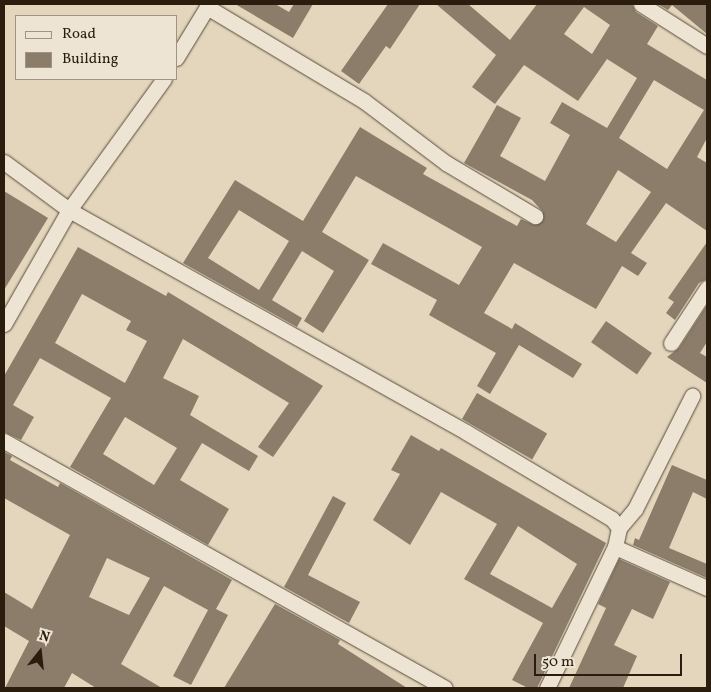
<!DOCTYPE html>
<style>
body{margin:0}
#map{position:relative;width:711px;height:692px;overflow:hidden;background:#e4d6bd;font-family:Vollkorn,serif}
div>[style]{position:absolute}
.building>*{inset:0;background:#8b7d69;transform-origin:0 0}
.roads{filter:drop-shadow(0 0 1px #584b39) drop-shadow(0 0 1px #584b39)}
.minor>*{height:15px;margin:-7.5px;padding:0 7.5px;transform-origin:7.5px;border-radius:7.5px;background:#ede4d4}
span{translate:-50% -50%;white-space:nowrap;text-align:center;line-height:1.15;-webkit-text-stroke:5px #ede4d4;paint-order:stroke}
.frame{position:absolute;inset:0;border:5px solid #2a1d0d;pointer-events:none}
.legend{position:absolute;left:15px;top:15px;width:162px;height:65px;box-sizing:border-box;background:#ede4d4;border:1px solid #9f9484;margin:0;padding:6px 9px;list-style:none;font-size:15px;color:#2a1d0d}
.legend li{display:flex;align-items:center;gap:10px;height:25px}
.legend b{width:25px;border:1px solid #9f9484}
.north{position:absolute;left:15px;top:627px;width:50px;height:50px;-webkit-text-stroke:4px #ede4d4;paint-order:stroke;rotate:16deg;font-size:14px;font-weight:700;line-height:20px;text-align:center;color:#2a1d0d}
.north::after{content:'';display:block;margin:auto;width:18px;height:22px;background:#2a1d0d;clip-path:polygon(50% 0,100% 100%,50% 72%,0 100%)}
.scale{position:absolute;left:534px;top:654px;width:148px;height:22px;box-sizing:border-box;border:2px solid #2a1d0d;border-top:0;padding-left:6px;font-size:15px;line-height:18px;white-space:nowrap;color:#2a1d0d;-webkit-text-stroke:4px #ede4d4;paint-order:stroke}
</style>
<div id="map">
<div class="building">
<div style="clip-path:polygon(235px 4px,275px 4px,289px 12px,294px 4px,313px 4px,293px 38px)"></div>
<div style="clip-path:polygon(388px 4px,420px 4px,390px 49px,386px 46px,359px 84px,341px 71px)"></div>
<div style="clip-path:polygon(evenodd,436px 4px,468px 4px,510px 40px,537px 4px,632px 4px,636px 12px,658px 26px,647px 44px,707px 80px,707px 138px,697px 157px,707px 163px,707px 231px,666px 203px,631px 253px,647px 263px,638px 276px,622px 266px,596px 309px,514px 263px,484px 313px,512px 329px,515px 323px,582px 364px,573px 378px,519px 345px,490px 394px,477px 386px,496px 353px,429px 315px,437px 300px,371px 264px,383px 243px,459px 285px,482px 247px,356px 176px,322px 232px,369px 260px,323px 333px,304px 321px,334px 271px,302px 251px,272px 300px,302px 318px,297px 327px,183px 263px,235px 180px,303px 221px,360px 127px,427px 168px,423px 174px,517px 226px,521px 219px,534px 225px,543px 221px,543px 212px,532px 200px,464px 163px,497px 105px,521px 118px,500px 156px,545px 181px,570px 135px,550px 123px,562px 102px,607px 128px,637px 78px,607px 59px,578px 101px,524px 65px,495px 104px,472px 87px,496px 55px,436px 4px,584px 7px,610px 25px,592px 54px,564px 34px,584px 7px,436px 4px,654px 80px,704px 110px,667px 169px,619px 138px,654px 80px,436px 4px,618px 170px,651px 192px,616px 242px,586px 224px,618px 170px,436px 4px,239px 210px,289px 241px,259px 290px,208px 258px,239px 210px)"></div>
<div style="clip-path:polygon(658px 4px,707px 4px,707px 34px,672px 5px,668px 10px)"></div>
<div style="clip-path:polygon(4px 191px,48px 218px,4px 290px)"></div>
<div style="clip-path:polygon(707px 242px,707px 279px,699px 283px,675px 320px,666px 313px,674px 302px,668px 298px)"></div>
<div style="clip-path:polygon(evenodd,78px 247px,166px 296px,168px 292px,323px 386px,273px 457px,258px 447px,289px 403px,183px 339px,163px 378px,199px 396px,190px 415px,258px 456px,249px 471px,202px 443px,180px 480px,229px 509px,208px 545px,70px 467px,111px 398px,40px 358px,13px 405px,34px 417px,21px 440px,4px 432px,4px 376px,78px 247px,82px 294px,131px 321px,126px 330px,147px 341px,125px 383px,55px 343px,82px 294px,78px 247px,125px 417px,177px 448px,154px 485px,103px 454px,125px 417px)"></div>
<div style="clip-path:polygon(707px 305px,707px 342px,700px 353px,707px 357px,707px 383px,667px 357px,679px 348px)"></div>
<div style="left:606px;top:321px;width:56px;height:26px;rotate:35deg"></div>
<div style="left:477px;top:393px;width:81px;height:30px;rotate:30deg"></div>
<div style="clip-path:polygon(evenodd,411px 435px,439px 451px,441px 448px,606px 543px,537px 688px,528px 688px,512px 680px,543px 623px,464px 579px,497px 524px,441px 492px,410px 545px,373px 520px,400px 474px,391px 470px,411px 435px,518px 526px,577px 564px,552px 608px,490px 574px,518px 526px)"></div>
<div style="clip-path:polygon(evenodd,4px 452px,12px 456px,10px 460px,58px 487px,60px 483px,232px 580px,216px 609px,228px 615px,191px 685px,173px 676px,208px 610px,164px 586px,121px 664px,162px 688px,96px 688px,72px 673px,64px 688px,5px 688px,29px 641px,4px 626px,4px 592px,32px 609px,70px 535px,4px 498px,4px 452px,107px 558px,150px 578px,129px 615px,89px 597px,107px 558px)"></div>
<div style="clip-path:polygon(672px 465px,707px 480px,707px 499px,693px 492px,669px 548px,707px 564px,707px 578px,633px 545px,635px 538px,639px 540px)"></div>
<div style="clip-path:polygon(333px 496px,346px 503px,308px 575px,360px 602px,349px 623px,284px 587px)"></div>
<div style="clip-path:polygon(619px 559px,670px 582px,653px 619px,632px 609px,614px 645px,637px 656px,623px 688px,569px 688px,606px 608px,598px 604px)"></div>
<div style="clip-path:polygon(275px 604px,340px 640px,338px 644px,407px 688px,224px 688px)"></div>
</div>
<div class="roads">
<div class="minor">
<div style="left:641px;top:4px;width:78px;rotate:32.5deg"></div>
<div style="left:207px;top:7px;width:183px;rotate:30.9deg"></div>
<div style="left:364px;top:101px;width:103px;rotate:37.1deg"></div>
<div style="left:446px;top:163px;width:104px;rotate:30.8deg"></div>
<div style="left:176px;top:58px;width:63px;rotate:-58.6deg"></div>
<div style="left:4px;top:162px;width:81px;rotate:36.4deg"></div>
<div style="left:69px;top:210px;width:455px;rotate:29.2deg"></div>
<div style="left:466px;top:432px;width:170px;rotate:30.8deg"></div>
<div style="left:612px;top:519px;width:11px;rotate:52deg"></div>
<div style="left:4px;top:324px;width:131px;rotate:-60.3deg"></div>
<div style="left:69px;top:210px;width:162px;rotate:-54.1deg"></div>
<div style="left:671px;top:343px;width:66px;rotate:-56.8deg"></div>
<div style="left:4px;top:441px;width:505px;rotate:29.25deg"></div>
<div style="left:615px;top:547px;width:101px;rotate:24deg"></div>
<div style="left:547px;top:688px;width:157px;rotate:-64.3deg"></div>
<div style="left:615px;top:547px;width:19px;rotate:-78deg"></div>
<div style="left:619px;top:528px;width:25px;rotate:-50deg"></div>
<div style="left:635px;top:509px;width:127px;rotate:-63.2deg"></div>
</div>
</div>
<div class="frame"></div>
<ul class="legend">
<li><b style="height:6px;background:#ede4d4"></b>Road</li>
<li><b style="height:14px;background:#8b7d69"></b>Building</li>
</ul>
<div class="north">N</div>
<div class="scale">50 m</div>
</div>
